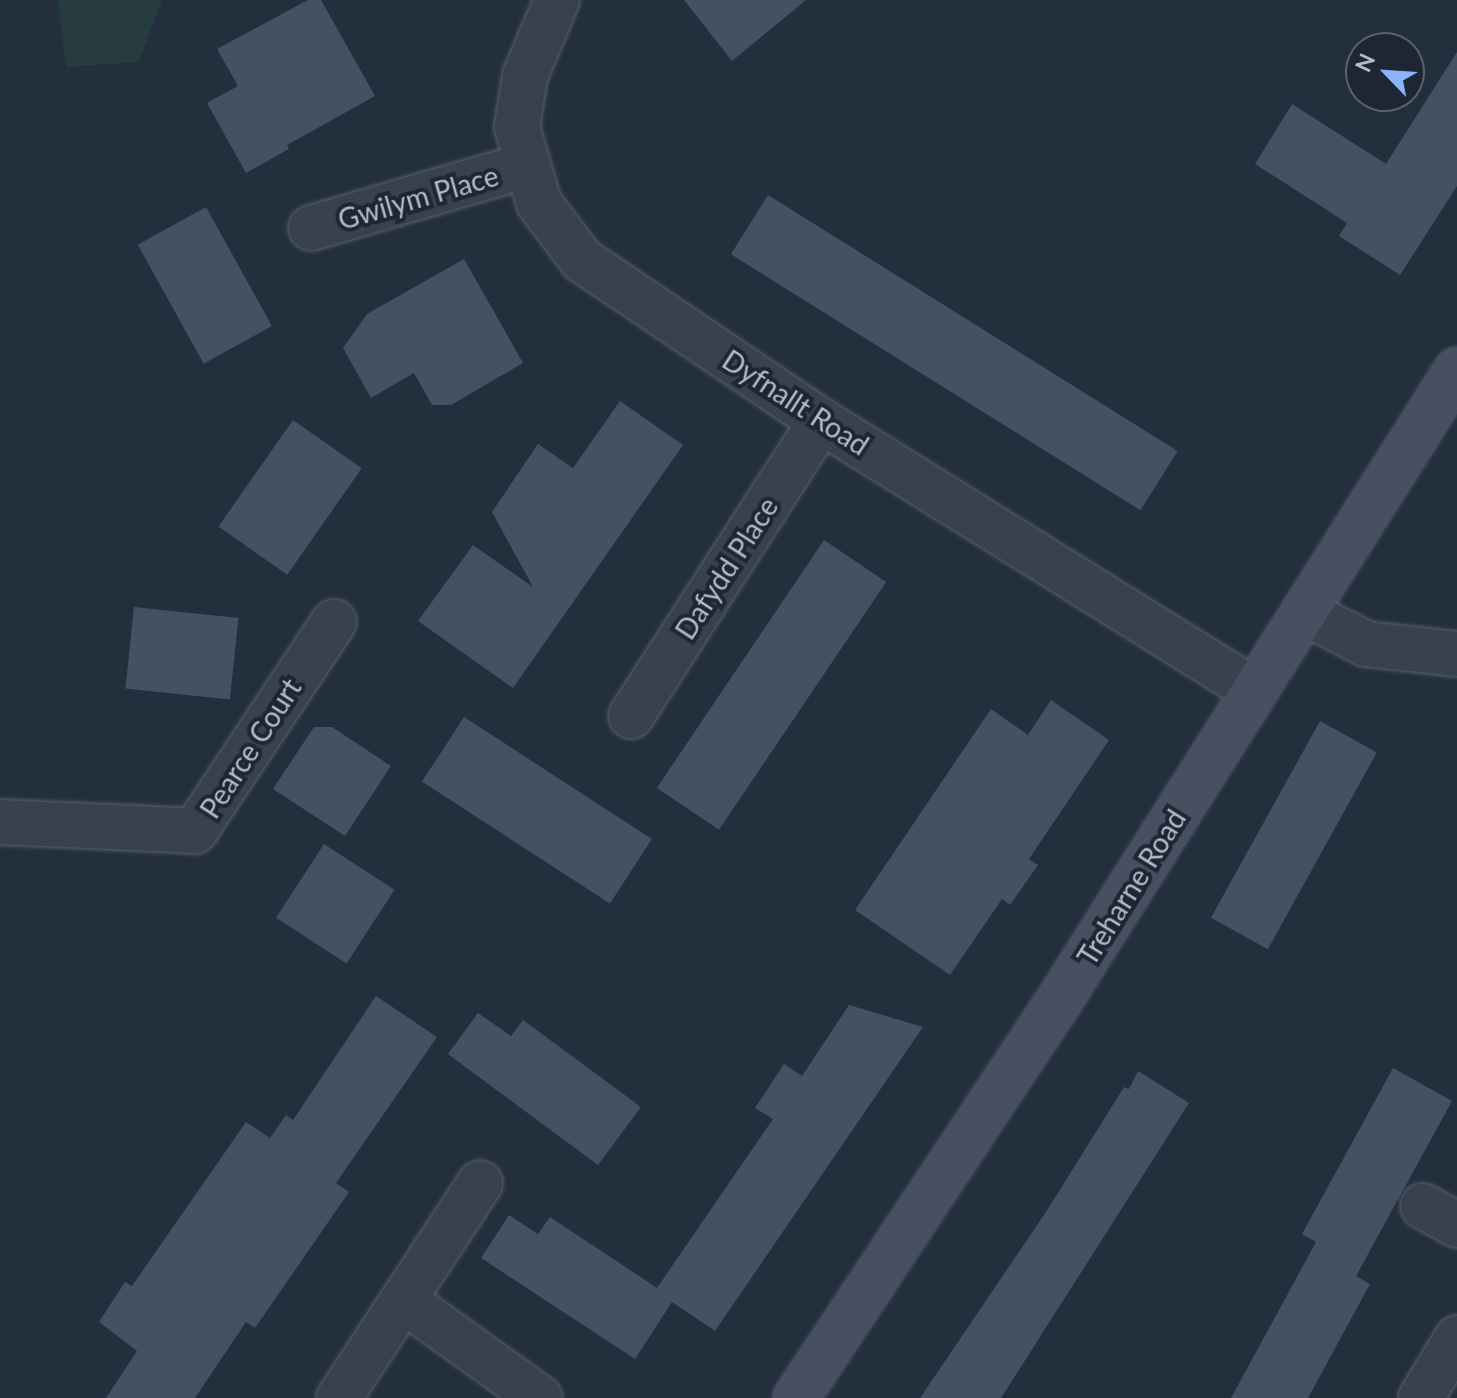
<!DOCTYPE html>
<style>
body{margin:0}
#map{position:relative;width:1457px;height:1398px;overflow:hidden;background:#242f3e;font-family:Lato,sans-serif}
div>[style]{position:absolute}
.green>*{inset:0;background:#263c3f}
.building>*{inset:0;background:#455162;transform-origin:0 0}
.roads{filter:drop-shadow(0 0 2px #565f6c) drop-shadow(0 0 2px #565f6c)}
.street>*{height:44px;margin:-22px;padding:0 22px;transform-origin:22px;border-radius:22px;background:#38414e}
.secondary>*{height:44px;margin:-22px;padding:0 22px;transform-origin:22px;border-radius:22px;background:#465061}
span{translate:-50% -50%;white-space:nowrap;text-align:center;line-height:1.15;-webkit-text-stroke:8px #1d2633;paint-order:stroke}
.street-label{font-size:28px;color:#b4bcc9}
.north{position:absolute;left:1345px;top:32px;width:80px;height:80px;box-sizing:border-box;background:#1d2633;border:2px solid #59626f;border-radius:50%;rotate:295deg;font-size:22px;font-weight:700;line-height:32px;text-align:center;color:#b4bcc9}
.north::after{content:'';display:block;margin:auto;width:28px;height:36px;background:#8ab4f8;clip-path:polygon(50% 0,100% 100%,50% 72%,0 100%)}
</style>
<div id="map">
<div class="green">
<div style="clip-path:polygon(58px 0,162px 0,139px 62px,66px 67px)"></div>
</div>
<div class="building">
<div style="clip-path:polygon(308px 0,321px 0,375px 96px,287px 145px,289px 149px,246px 173px,207px 103px,238px 86px,217px 49px)"></div>
<div style="clip-path:polygon(684px 0,806px 0,732px 61px)"></div>
<div style="clip-path:polygon(1457px 52px,1457px 186px,1400px 275px,1339px 236px,1347px 223px,1255px 164px,1292px 104px,1386px 164px)"></div>
<div style="left:768px;top:195px;width:483px;height:70px;rotate:32deg"></div>
<div style="left:206px;top:207px;width:136px;height:78px;rotate:61deg"></div>
<div style="clip-path:polygon(464px 259px,523px 363px,451px 405px,432px 405px,414px 373px,371px 398px,343px 348px,367px 314px)"></div>
<div style="clip-path:polygon(620px 401px,683px 445px,513px 688px,418px 621px,473px 545px,533px 587px,492px 512px,538px 444px,573px 468px)"></div>
<div style="left:293px;top:420px;width:84px;height:130px;rotate:35deg"></div>
<div style="left:824px;top:540px;width:75px;height:299px;rotate:34deg"></div>
<div style="left:134px;top:607px;width:105px;height:82px;rotate:6deg"></div>
<div style="clip-path:polygon(1051px 700px,1109px 740px,1029px 859px,1038px 865px,1010px 905px,1002px 899px,950px 975px,855px 910px,991px 709px,1028px 735px)"></div>
<div style="left:464px;top:717px;width:224px;height:77px;rotate:33deg"></div>
<div style="left:1320px;top:721px;width:65px;height:225px;rotate:29deg"></div>
<div style="clip-path:polygon(314px 727px,332px 727px,391px 766px,345px 836px,273px 789px)"></div>
<div style="left:324px;top:844px;width:84px;height:88px;rotate:33deg"></div>
<div style="clip-path:polygon(376px 996px,437px 1037px,336px 1183px,349px 1192px,255px 1328px,246px 1322px,195px 1398px,106px 1398px,137px 1351px,99px 1322px,125px 1282px,132px 1286px,246px 1122px,270px 1138px,286px 1115px,293px 1120px)"></div>
<div style="clip-path:polygon(849px 1005px,923px 1027px,715px 1331px,672px 1302px,635px 1359px,481px 1258px,509px 1215px,538px 1234px,550px 1217px,657px 1288px,773px 1119px,755px 1108px,784px 1064px,802px 1076px)"></div>
<div style="clip-path:polygon(478px 1013px,511px 1036px,523px 1020px,641px 1107px,598px 1165px,448px 1054px)"></div>
<div style="clip-path:polygon(1393px 1068px,1452px 1101px,1356px 1276px,1370px 1284px,1308px 1398px,1231px 1398px,1316px 1242px,1302px 1234px)"></div>
<div style="clip-path:polygon(1138px 1071px,1189px 1103px,1001px 1398px,920px 1398px,1046px 1212px,1124px 1087px,1129px 1089px)"></div>
</div>
<div class="roads">
<div class="street">
<div style="left:557px;top:0;width:82px;rotate:112.8deg"></div>
<div style="left:525px;top:76px;width:52px;rotate:98.9deg"></div>
<div style="left:517px;top:127px;width:79px;rotate:73.9deg"></div>
<div style="left:539px;top:203px;width:71px;rotate:53deg"></div>
<div style="left:582px;top:260px;width:288px;rotate:34deg"></div>
<div style="left:821px;top:421px;width:511px;rotate:31.89deg"></div>
<div style="left:311px;top:228px;width:223px;rotate:-16.2deg"></div>
<div style="left:1304px;top:612px;width:70px;rotate:27.3deg"></div>
<div style="left:1366px;top:644px;width:92px;rotate:6.3deg"></div>
<div style="left:631px;top:716px;width:351px;rotate:-57.2deg"></div>
<div style="left:0;top:822px;width:195px;rotate:2.6deg"></div>
<div style="left:195px;top:831px;width:251px;rotate:-56.4deg"></div>
<div style="left:1423px;top:1206px;width:39px;rotate:29deg"></div>
<div style="left:403px;top:1300px;width:168px;rotate:35.6deg"></div>
<div style="left:339px;top:1398px;width:257px;rotate:-56.7deg"></div>
<div style="left:1421px;top:1398px;width:70px;rotate:-59deg"></div>
</div>
<div class="secondary">
<div style="left:796px;top:1398px;width:495px;rotate:-56.5deg"></div>
<div style="left:1069px;top:985px;width:727px;rotate:-57.75deg"></div>
</div>
</div>
<div class="street-label">
<span style="left:418px;top:197px;rotate:-16deg">Gwilym Place</span>
<span style="left:796px;top:402px;rotate:33deg">Dyfnallt Road</span>
<span style="left:726px;top:568px;rotate:-57deg">Dafydd Place</span>
<span style="left:250px;top:748px;rotate:-57deg">Pearce Court</span>
<span style="left:1131px;top:887px;rotate:-58deg">Treharne Road</span>
</div>
<div class="north">N</div>
</div>
